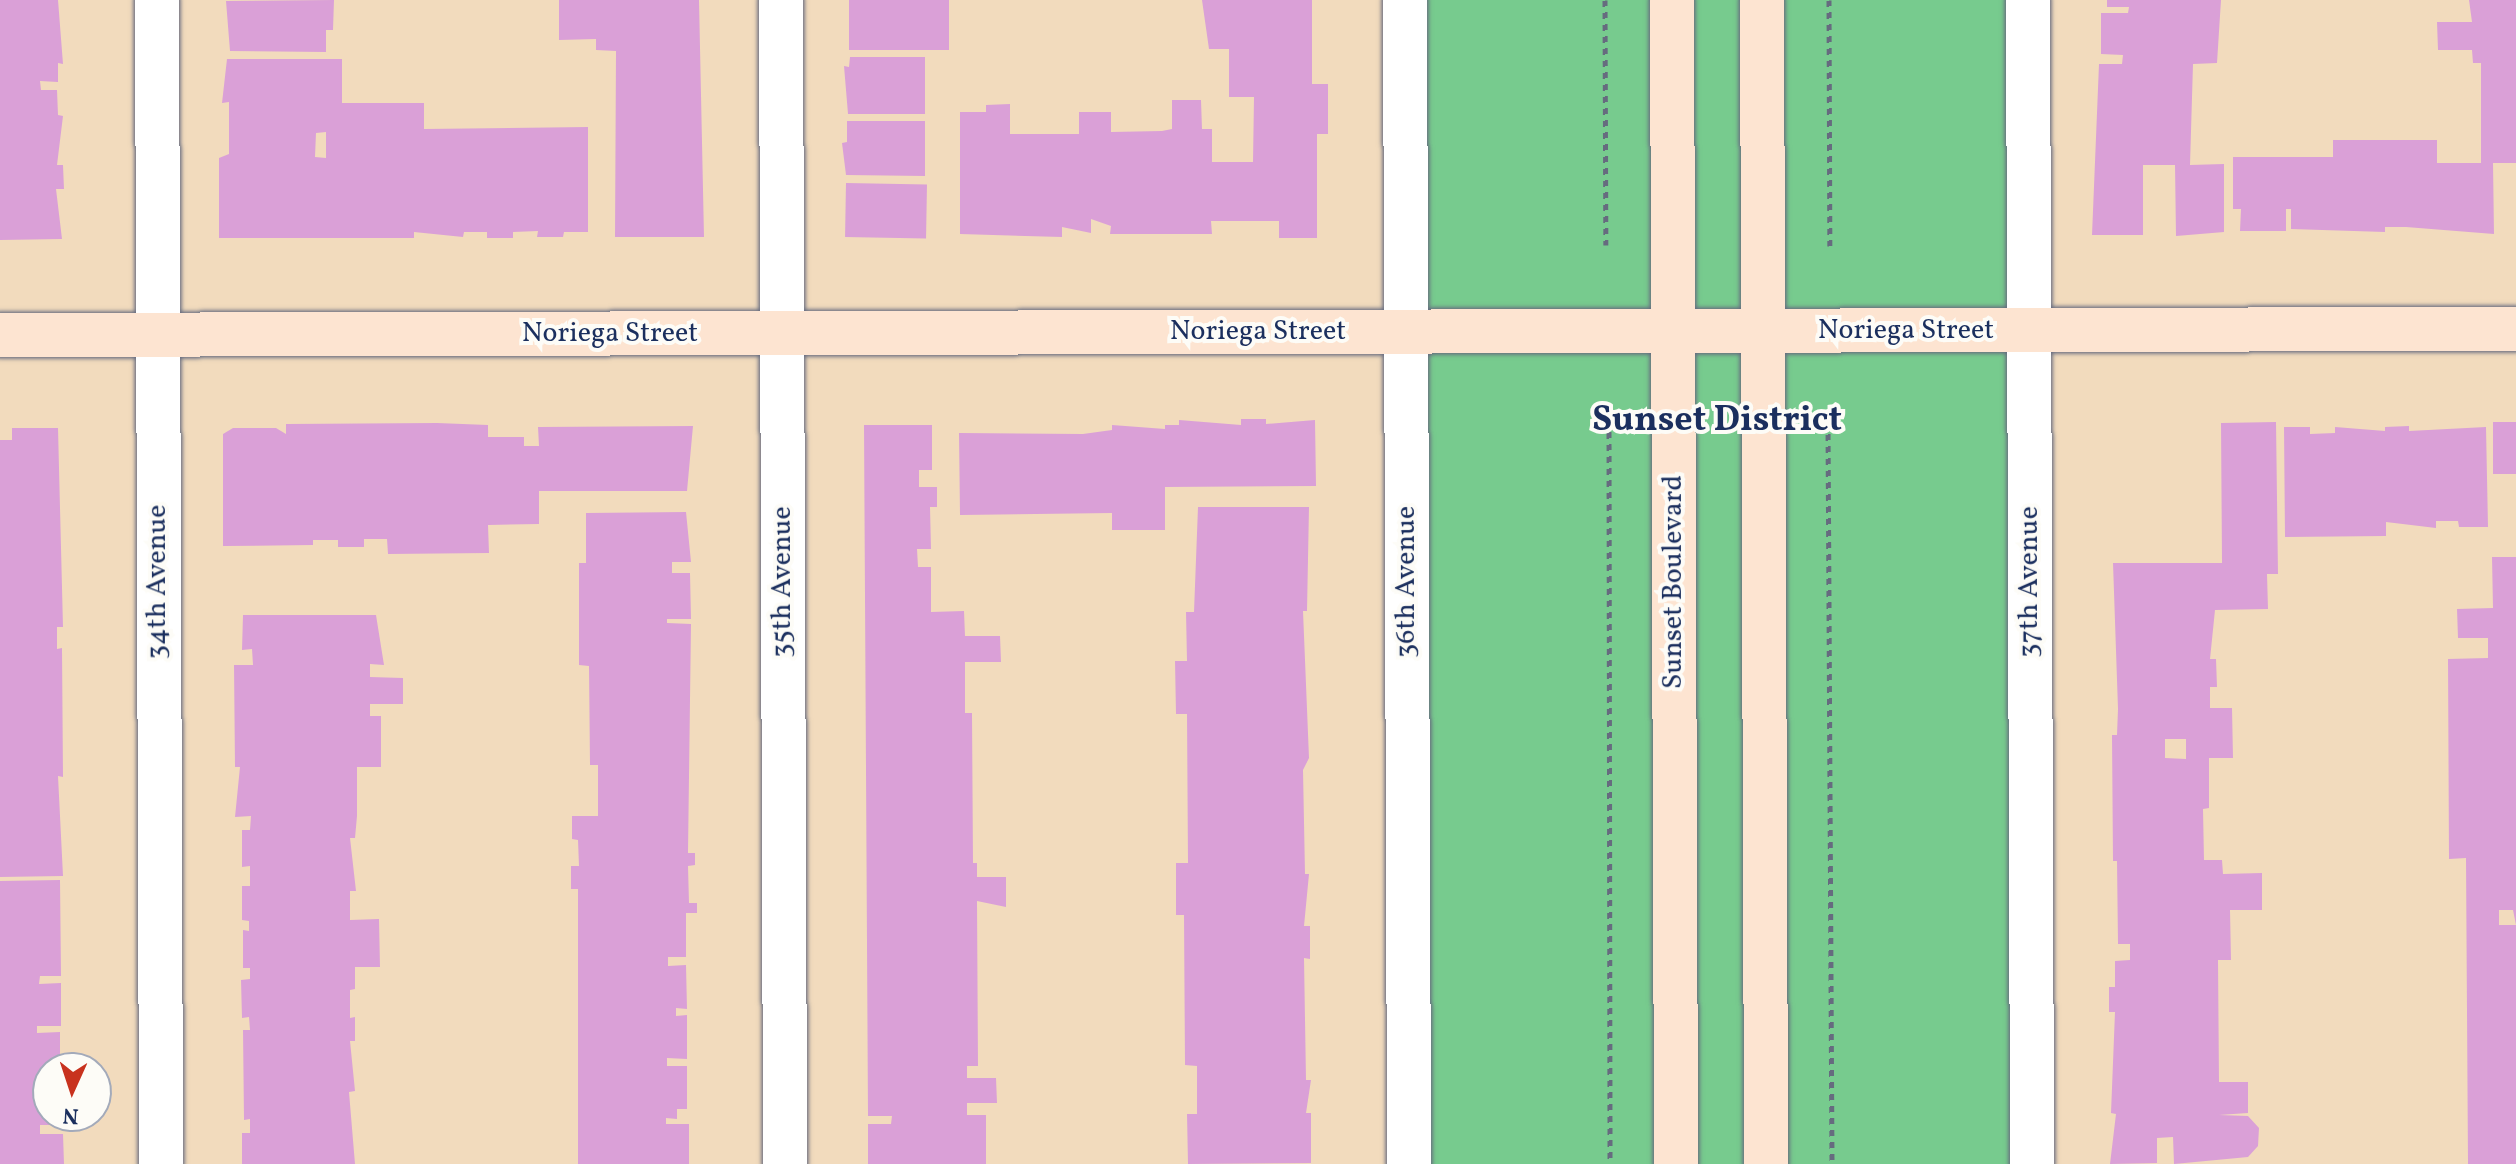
<!DOCTYPE html>
<style>
body{margin:0}
#map{position:relative;width:2516px;height:1164px;overflow:hidden;background:#f2dbbd;font-family:Vollkorn,serif}
div>[style]{position:absolute}
.green>*{inset:0;background:#77cb8e;transform-origin:0 0}
.building>*{inset:0;background:#daa0d7;transform-origin:0 0}
.path>*{height:5px;margin-top:-2.5px;transform-origin:0;background:repeating-linear-gradient(90deg,#666b7f 0 6px,transparent 0 12px)}
.roads{filter:drop-shadow(0 0 2px #666b7f) drop-shadow(0 0 2px #666b7f)}
.street>*{height:44px;margin:-22px;padding:0 22px;transform-origin:22px;border-radius:22px;background:#fff}
.secondary>*{height:44px;margin:-22px;padding:0 22px;transform-origin:22px;border-radius:22px;background:#fde4d1}
span{translate:-50% -50%;white-space:nowrap;text-align:center;line-height:1.15;-webkit-text-stroke:8px #fdfcf7;paint-order:stroke}
.street-label{font-size:28px;color:#1b2f5e}
.district-label{font-size:36px;color:#1b2f5e;font-weight:700}
.north{position:absolute;left:32px;top:1052px;width:80px;height:80px;box-sizing:border-box;background:#fdfcf7;border:2px solid #a3aaba;border-radius:50%;rotate:183deg;font-size:22px;font-weight:700;line-height:32px;text-align:center;color:#1b2f5e}
.north::after{content:'';display:block;margin:auto;width:28px;height:36px;background:#c8321e;clip-path:polygon(50% 0,100% 100%,50% 72%,0 100%)}
</style>
<div id="map">
<div class="green">
<div style="left:1405px;top:0;width:623px;height:1164px"></div>
</div>
<div class="building">
<div style="clip-path:polygon(0 0,58px 0,63px 64px,58px 63px,58px 82px,40px 81px,41px 90px,57px 90px,58px 115px,63px 116px,57px 165px,63px 165px,64px 189px,56px 189px,62px 239px,0 240px)"></div>
<div style="clip-path:polygon(334px 0,333px 30px,326px 30px,326px 52px,230px 51px,226px 1px)"></div>
<div style="clip-path:polygon(559px 0,699px 0,704px 237px,615px 237px,616px 51px,596px 50px,596px 39px,559px 40px)"></div>
<div style="left:849px;top:0;width:100px;height:50px"></div>
<div style="clip-path:polygon(1202px 0,1312px 0,1312px 84px,1328px 84px,1328px 134px,1317px 134px,1317px 238px,1279px 238px,1279px 221px,1211px 221px,1212px 234px,1110px 234px,1111px 226px,1091px 219px,1091px 233px,1062px 227px,1062px 237px,960px 234px,960px 112px,986px 112px,986px 105px,1010px 104px,1010px 134px,1079px 134px,1079px 112px,1111px 112px,1111px 132px,1162px 131px,1172px 129px,1172px 100px,1201px 100px,1202px 129px,1212px 129px,1212px 162px,1253px 162px,1254px 97px,1229px 97px,1229px 49px,1209px 49px)"></div>
<div style="clip-path:polygon(2107px 0,2221px 0,2217px 63px,2193px 64px,2190px 165px,2224px 164px,2224px 232px,2176px 236px,2175px 165px,2143px 165px,2143px 235px,2092px 235px,2099px 64px,2122px 64px,2123px 55px,2101px 54px,2101px 13px,2128px 13px,2129px 7px,2107px 7px)"></div>
<div style="clip-path:polygon(2469px 0,2516px 0,2516px 163px,2493px 163px,2494px 234px,2406px 227px,2385px 227px,2385px 232px,2291px 229px,2291px 209px,2286px 209px,2286px 231px,2240px 231px,2241px 209px,2233px 209px,2233px 157px,2333px 157px,2333px 140px,2437px 140px,2437px 163px,2481px 163px,2481px 63px,2473px 63px,2472px 50px,2438px 50px,2437px 22px,2472px 22px)"></div>
<div style="clip-path:polygon(850px 57px,925px 57px,925px 114px,848px 114px,844px 66px,849px 67px)"></div>
<div style="clip-path:polygon(evenodd,227px 59px,342px 59px,342px 103px,424px 103px,424px 129px,588px 127px,588px 232px,564px 232px,563px 237px,537px 237px,538px 231px,513px 232px,513px 238px,487px 238px,487px 232px,464px 232px,463px 237px,414px 232px,414px 238px,219px 238px,219px 158px,229px 154px,229px 102px,222px 103px,227px 59px,326px 132px,326px 158px,315px 157px,316px 133px,326px 132px)"></div>
<div style="clip-path:polygon(847px 121px,925px 121px,925px 176px,846px 175px,842px 143px,847px 142px)"></div>
<div style="left:846px;top:183px;width:81px;height:54px;rotate:1deg"></div>
<div style="clip-path:polygon(1241px 419px,1266px 419px,1266px 424px,1315px 420px,1316px 486px,1165px 487px,1165px 530px,1112px 530px,1112px 513px,960px 515px,959px 433px,1083px 434px,1112px 430px,1112px 425px,1165px 429px,1165px 425px,1179px 425px,1179px 420px,1241px 425px)"></div>
<div style="clip-path:polygon(evenodd,2276px 422px,2278px 574px,2267px 574px,2268px 609px,2215px 610px,2210px 659px,2216px 659px,2217px 687px,2210px 687px,2210px 708px,2232px 708px,2233px 758px,2209px 758px,2209px 808px,2203px 809px,2204px 860px,2222px 860px,2223px 874px,2262px 873px,2262px 910px,2230px 910px,2231px 960px,2218px 960px,2219px 1082px,2248px 1082px,2248px 1113px,2219px 1115px,2248px 1116px,2259px 1128px,2258px 1146px,2248px 1157px,2174px 1164px,2173px 1137px,2157px 1138px,2157px 1163px,2110px 1164px,2116px 1114px,2111px 1113px,2115px 1012px,2109px 1012px,2109px 987px,2115px 987px,2115px 961px,2130px 960px,2130px 944px,2118px 944px,2117px 861px,2113px 861px,2112px 735px,2117px 735px,2118px 709px,2113px 563px,2222px 563px,2221px 423px,2276px 422px,2165px 739px,2186px 739px,2186px 759px,2165px 758px,2165px 739px)"></div>
<div style="left:2493px;top:422px;width:23px;height:52px"></div>
<div style="clip-path:polygon(437px 423px,488px 425px,488px 437px,524px 437px,524px 446px,539px 446px,538px 427px,693px 426px,687px 491px,539px 491px,539px 524px,488px 525px,489px 553px,388px 554px,387px 539px,364px 539px,364px 547px,338px 547px,338px 540px,313px 540px,313px 545px,223px 546px,223px 434px,233px 428px,276px 428px,286px 434px,286px 424px)"></div>
<div style="clip-path:polygon(864px 425px,932px 425px,932px 470px,919px 470px,919px 487px,937px 487px,937px 507px,930px 507px,931px 549px,917px 549px,918px 567px,931px 567px,931px 612px,964px 611px,965px 636px,1000px 636px,1001px 662px,965px 662px,965px 713px,972px 713px,973px 863px,977px 863px,977px 877px,1006px 877px,1006px 907px,977px 901px,978px 1066px,967px 1066px,967px 1078px,996px 1078px,997px 1103px,967px 1103px,967px 1115px,986px 1115px,986px 1164px,868px 1164px,868px 1124px,891px 1124px,892px 1116px,868px 1116px)"></div>
<div style="clip-path:polygon(2409px 426px,2409px 431px,2486px 427px,2488px 527px,2459px 527px,2458px 521px,2436px 521px,2436px 528px,2386px 522px,2386px 536px,2285px 537px,2284px 427px,2310px 427px,2310px 434px,2335px 433px,2335px 427px,2385px 431px,2385px 427px)"></div>
<div style="clip-path:polygon(12px 428px,58px 428px,63px 627px,57px 627px,57px 649px,62px 648px,63px 777px,58px 776px,63px 876px,0 877px,0 440px,12px 440px)"></div>
<div style="clip-path:polygon(1198px 507px,1309px 507px,1307px 611px,1303px 611px,1309px 758px,1303px 770px,1305px 874px,1309px 874px,1304px 926px,1310px 926px,1310px 959px,1304px 958px,1306px 1080px,1311px 1080px,1306px 1113px,1311px 1113px,1311px 1163px,1188px 1164px,1187px 1114px,1197px 1114px,1197px 1066px,1185px 1065px,1184px 915px,1176px 915px,1176px 863px,1188px 863px,1187px 714px,1176px 714px,1175px 661px,1187px 661px,1186px 612px,1194px 612px)"></div>
<div style="clip-path:polygon(686px 512px,691px 562px,672px 562px,672px 573px,690px 573px,691px 619px,667px 619px,667px 623px,691px 624px,688px 853px,695px 853px,695px 865px,688px 866px,689px 903px,697px 903px,697px 913px,686px 913px,686px 957px,668px 957px,668px 966px,686px 965px,687px 1009px,676px 1008px,676px 1016px,687px 1015px,687px 1059px,667px 1058px,667px 1066px,687px 1066px,687px 1109px,677px 1109px,677px 1119px,666px 1118px,666px 1124px,689px 1124px,689px 1164px,578px 1164px,578px 889px,571px 889px,571px 866px,579px 866px,578px 840px,572px 839px,572px 816px,598px 816px,598px 765px,590px 765px,589px 666px,579px 665px,579px 563px,586px 563px,586px 513px)"></div>
<div style="clip-path:polygon(2492px 557px,2516px 557px,2516px 925px,2513px 910px,2499px 910px,2499px 925px,2516px 925px,2516px 1164px,2468px 1164px,2466px 858px,2449px 859px,2448px 659px,2488px 658px,2488px 638px,2458px 638px,2457px 609px,2493px 608px)"></div>
<div style="clip-path:polygon(243px 615px,376px 615px,384px 665px,370px 664px,370px 677px,403px 678px,403px 704px,370px 704px,370px 716px,381px 716px,381px 767px,357px 767px,357px 816px,355px 838px,350px 838px,356px 891px,350px 891px,350px 920px,379px 919px,380px 967px,355px 967px,355px 989px,350px 990px,350px 1018px,355px 1017px,355px 1041px,350px 1041px,355px 1091px,349px 1092px,355px 1164px,242px 1164px,242px 1133px,250px 1133px,250px 1119px,244px 1120px,243px 1030px,250px 1030px,249px 1017px,242px 1018px,241px 980px,250px 979px,250px 968px,243px 968px,243px 930px,249px 931px,249px 921px,242px 920px,242px 886px,250px 886px,250px 866px,242px 867px,242px 830px,250px 830px,251px 816px,235px 817px,240px 767px,235px 767px,234px 665px,253px 665px,252px 649px,242px 650px)"></div>
<div style="clip-path:polygon(60px 880px,61px 976px,40px 976px,39px 984px,61px 983px,61px 1026px,37px 1026px,37px 1033px,60px 1032px,60px 1068px,36px 1075px,36px 1083px,48px 1083px,48px 1116px,66px 1116px,66px 1125px,40px 1125px,40px 1134px,63px 1134px,64px 1164px,0 1164px,0 881px)"></div>
</div>
<div class="path">
<div style="left:1605px;top:0;width:245px;rotate:89.8deg"></div>
<div style="left:1829px;top:0;width:246px;rotate:89.8deg"></div>
<div style="left:1609px;top:420px;width:744px;rotate:89.92deg"></div>
<div style="left:1828px;top:422px;width:742px;rotate:89.69deg"></div>
</div>
<div class="roads">
<div class="street">
<div style="left:157px;top:0;width:1164px;rotate:89.8deg"></div>
<div style="left:781px;top:0;width:1164px;rotate:89.8deg"></div>
<div style="left:1405px;top:0;width:1164px;rotate:89.8deg"></div>
<div style="left:2028px;top:0;width:1164px;rotate:89.8deg"></div>
</div>
<div class="secondary">
<div style="left:1672px;top:0;width:1164px;rotate:89.8deg"></div>
<div style="left:1762px;top:0;width:1164px;rotate:89.8deg"></div>
<div style="left:0;top:335px;width:2516px;rotate:-0.14deg"></div>
</div>
</div>
<div class="street-label">
<span style="left:1906px;top:331px">Noriega Street</span>
<span style="left:1258px;top:332px">Noriega Street</span>
<span style="left:610px;top:334px">Noriega Street</span>
<span style="left:158px;top:582px;rotate:-90deg">34th Avenue</span>
<span style="left:783px;top:582px;rotate:-90deg">35th Avenue</span>
<span style="left:1407px;top:582px;rotate:-90deg">36th Avenue</span>
<span style="left:1674px;top:582px;rotate:-90deg">Sunset Boulevard</span>
<span style="left:2030px;top:582px;rotate:-90deg">37th Avenue</span>
</div>
<div class="district-label">
<span style="left:1717px;top:422px">Sunset District</span>
</div>
<div class="north">N</div>
</div>
